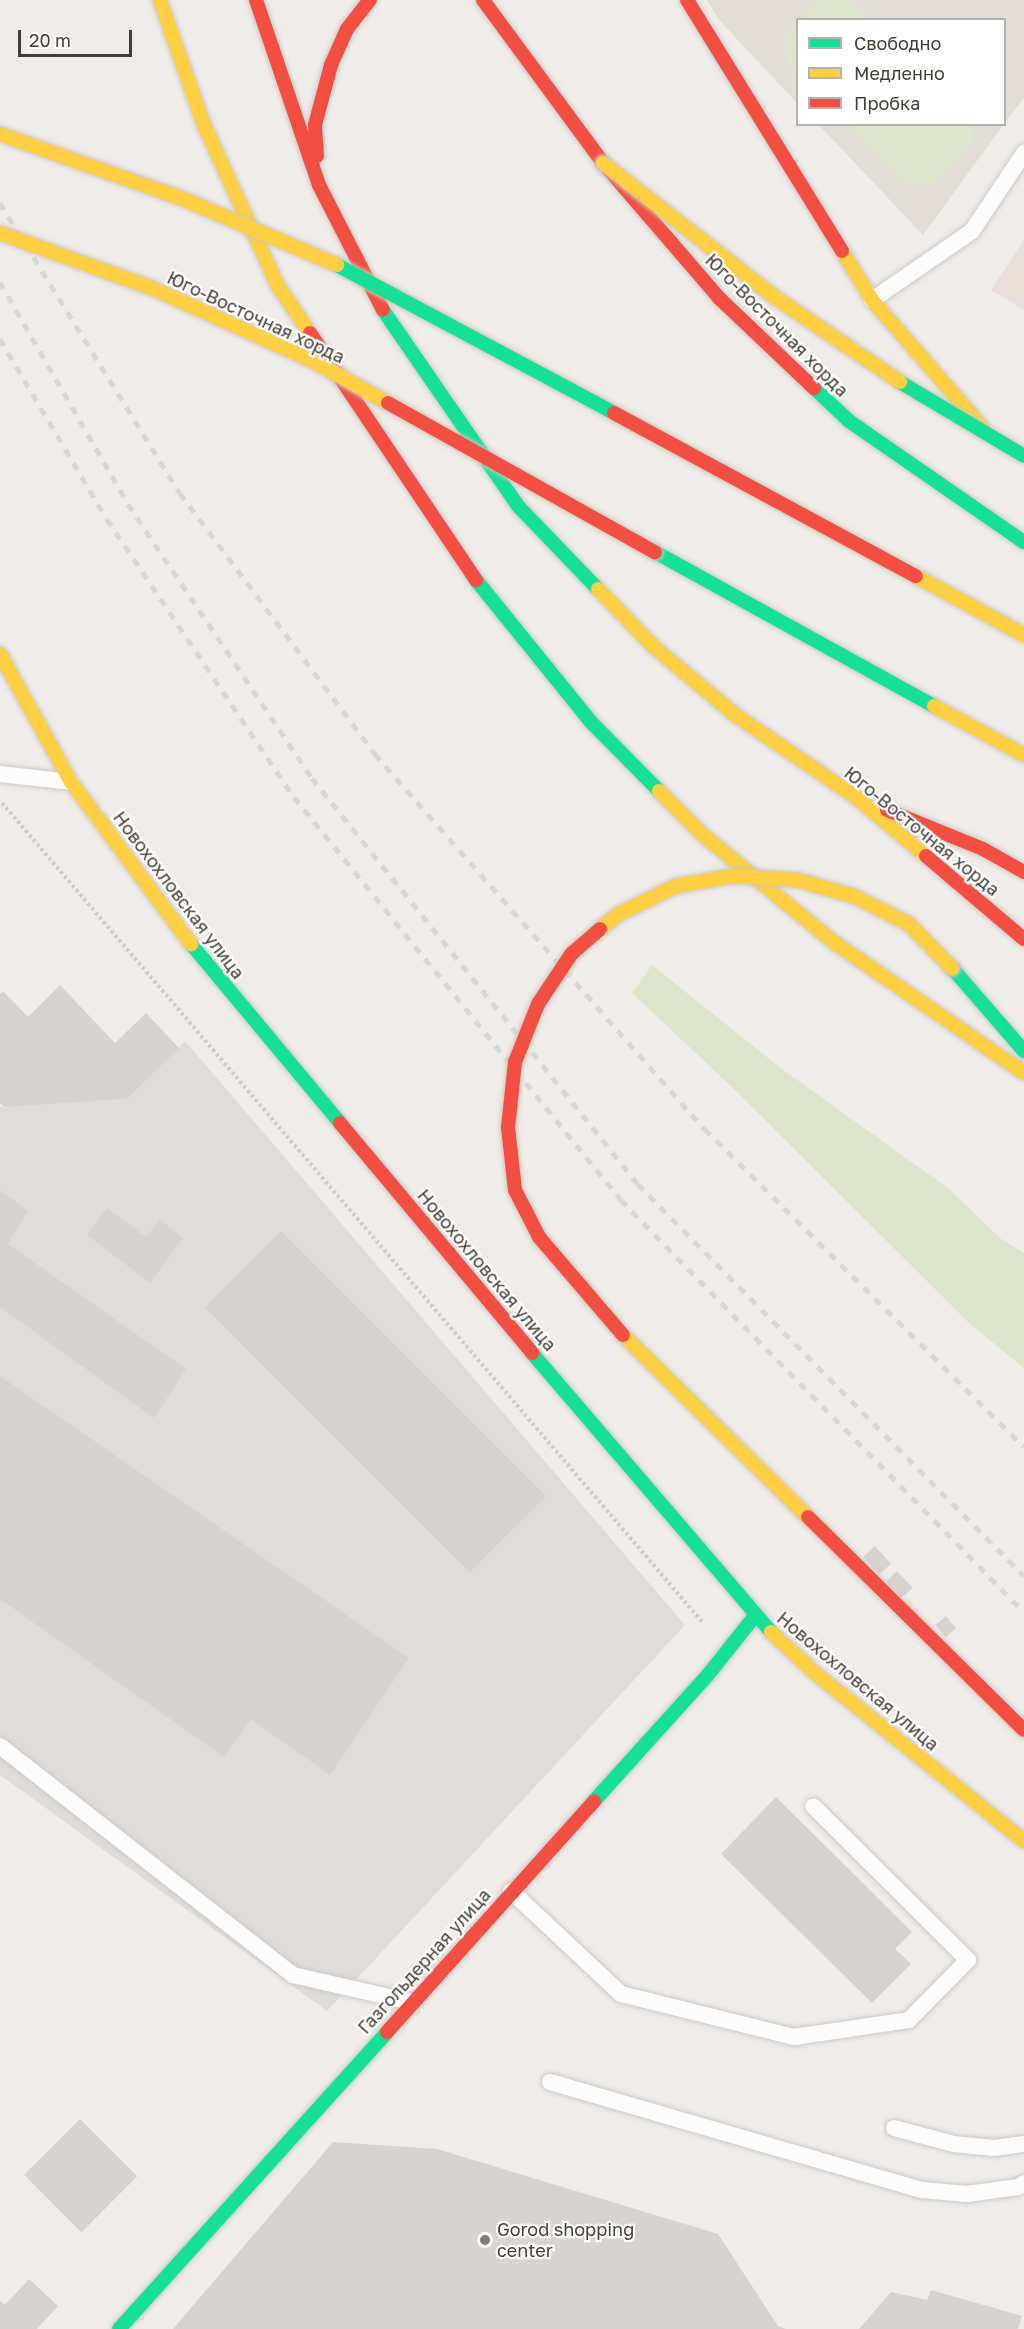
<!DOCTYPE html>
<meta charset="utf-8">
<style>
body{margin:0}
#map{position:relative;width:1024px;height:2329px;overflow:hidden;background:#efece9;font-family:"Golos Text",sans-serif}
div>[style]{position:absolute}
.residential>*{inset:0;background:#e2ded7}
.commercial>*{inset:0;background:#e9e0d6}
.industrial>*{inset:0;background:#e0dcd9}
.green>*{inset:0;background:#dde6cc}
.building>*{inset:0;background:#d7d3d0;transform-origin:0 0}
.path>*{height:4px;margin-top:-2px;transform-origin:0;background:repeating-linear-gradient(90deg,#cfcdcb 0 3px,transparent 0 6px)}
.roads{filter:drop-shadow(0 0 2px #cccac7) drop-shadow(0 0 2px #cccac7)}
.lane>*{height:16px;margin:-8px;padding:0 8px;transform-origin:8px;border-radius:8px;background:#fdfcfc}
.fast>*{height:14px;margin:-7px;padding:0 7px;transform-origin:7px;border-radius:7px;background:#16e098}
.slow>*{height:14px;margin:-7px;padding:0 7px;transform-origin:7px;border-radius:7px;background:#ffcf43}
.jam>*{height:14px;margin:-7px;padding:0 7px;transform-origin:7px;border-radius:7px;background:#f24e42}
.rail>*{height:4.5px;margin-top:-2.25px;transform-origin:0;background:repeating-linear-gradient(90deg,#d9d8d8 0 8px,transparent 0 16px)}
.bridges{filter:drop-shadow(0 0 2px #cfc7b9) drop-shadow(0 0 2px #cfc7b9)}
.fast-bridge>*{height:14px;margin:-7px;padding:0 7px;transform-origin:7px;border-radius:7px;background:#16e098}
.slow-bridge>*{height:14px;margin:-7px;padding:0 7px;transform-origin:7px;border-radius:7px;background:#ffcf43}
.jam-bridge>*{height:14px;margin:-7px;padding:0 7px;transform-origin:7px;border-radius:7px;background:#f24e42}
.dots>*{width:16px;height:16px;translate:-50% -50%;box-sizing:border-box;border:3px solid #fff;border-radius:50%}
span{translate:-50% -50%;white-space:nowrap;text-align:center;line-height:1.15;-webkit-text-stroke:4.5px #fff;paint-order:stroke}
.street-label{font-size:18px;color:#433e36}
.poi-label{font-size:18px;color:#433e36}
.left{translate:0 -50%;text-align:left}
.legend{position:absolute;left:796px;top:18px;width:210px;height:108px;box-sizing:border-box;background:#fff;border:2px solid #b4b2af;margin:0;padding:8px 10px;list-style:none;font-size:18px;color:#433e36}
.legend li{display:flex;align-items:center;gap:12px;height:30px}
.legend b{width:30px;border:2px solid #b4b2af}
.scale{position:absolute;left:18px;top:30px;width:114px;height:27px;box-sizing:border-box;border:3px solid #433e36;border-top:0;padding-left:8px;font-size:18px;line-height:21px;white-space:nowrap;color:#433e36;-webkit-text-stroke:4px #fff;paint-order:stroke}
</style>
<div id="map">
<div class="residential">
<div style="clip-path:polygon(707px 0,1024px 0,1024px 98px,1004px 124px,1004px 20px,798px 20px,797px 103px,719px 20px)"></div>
<div style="clip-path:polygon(818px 124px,1004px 124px,923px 235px)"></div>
</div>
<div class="commercial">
<div style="clip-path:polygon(1024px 240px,1024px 310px,991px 290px)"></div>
</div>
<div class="industrial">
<div style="clip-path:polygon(185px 1041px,685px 1625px,327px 2011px,0 1775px,0 1107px,127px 1099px)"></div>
</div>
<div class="green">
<div style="clip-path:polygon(823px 0,849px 0,869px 19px,803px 19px)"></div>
<div style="clip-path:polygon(797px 25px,797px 73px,784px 52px,786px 36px)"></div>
<div style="clip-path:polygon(849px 125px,972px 125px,974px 131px,972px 144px,933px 182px,921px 186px,909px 185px)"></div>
<div style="clip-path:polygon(652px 965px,778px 1066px,949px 1189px,1001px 1239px,1024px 1253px,1024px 1368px,970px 1324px,736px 1091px,632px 993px)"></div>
</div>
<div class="building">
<div style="clip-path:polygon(60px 985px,115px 1043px,146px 1013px,179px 1048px,127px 1099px,4px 1107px,0 1103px,0 994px,3px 991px,28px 1017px)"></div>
<div style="clip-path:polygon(0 1190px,28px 1211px,8px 1244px,186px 1369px,154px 1418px,0 1307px)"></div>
<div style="clip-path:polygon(107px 1208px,146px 1237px,160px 1220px,183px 1238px,150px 1283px,87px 1235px)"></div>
<div style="left:281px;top:1231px;width:375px;height:108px;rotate:45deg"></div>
<div style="clip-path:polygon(0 1376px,409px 1658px,330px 1775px,251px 1719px,224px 1757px,0 1599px)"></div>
<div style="left:875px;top:1546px;width:24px;height:16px;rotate:48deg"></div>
<div style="left:897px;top:1571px;width:23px;height:15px;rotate:47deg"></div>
<div style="left:946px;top:1616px;width:16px;height:14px;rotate:50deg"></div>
<div style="clip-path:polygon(776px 1797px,912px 1932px,895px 1949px,911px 1964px,872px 2003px,721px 1854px)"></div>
<div style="left:80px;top:2119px;width:81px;height:79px;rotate:45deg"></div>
<div style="clip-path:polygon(333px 2142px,437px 2149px,718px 2234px,778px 2326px,786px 2329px,173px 2329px)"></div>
<div style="clip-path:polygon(29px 2279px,58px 2306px,37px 2329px,0 2329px,0 2301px,5px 2305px)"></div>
<div style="clip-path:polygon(931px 2290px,1022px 2316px,1018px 2329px,859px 2329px,891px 2292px,927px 2300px)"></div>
</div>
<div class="path">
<div style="left:2px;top:803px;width:1079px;rotate:49.47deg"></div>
</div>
<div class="roads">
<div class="lane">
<div style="left:872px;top:300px;width:121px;rotate:-34.6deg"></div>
<div style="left:972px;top:231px;width:94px;rotate:-56.3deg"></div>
<div style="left:0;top:774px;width:71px;rotate:6.4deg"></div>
<div style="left:0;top:1746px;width:372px;rotate:38deg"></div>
<div style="left:293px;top:1975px;width:121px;rotate:12.9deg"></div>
<div style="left:511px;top:1891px;width:151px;rotate:43.1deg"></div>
<div style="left:621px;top:1994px;width:178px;rotate:14deg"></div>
<div style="left:794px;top:2037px;width:116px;rotate:-8.4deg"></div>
<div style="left:909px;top:2020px;width:84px;rotate:-45.5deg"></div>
<div style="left:968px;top:1960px;width:218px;rotate:-135.2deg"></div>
<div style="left:550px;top:2082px;width:387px;rotate:16.2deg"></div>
<div style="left:922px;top:2190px;width:45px;rotate:5.1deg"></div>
<div style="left:967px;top:2194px;width:52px;rotate:-7.7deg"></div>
<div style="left:1019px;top:2187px;width:6px;rotate:-39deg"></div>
<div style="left:894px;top:2128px;width:62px;rotate:14.9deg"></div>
<div style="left:954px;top:2144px;width:40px;rotate:5.7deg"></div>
<div style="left:994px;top:2148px;width:30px;rotate:-8deg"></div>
</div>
<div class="fast">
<div style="left:383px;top:310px;width:238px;rotate:55.4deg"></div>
<div style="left:518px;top:506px;width:115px;rotate:46.1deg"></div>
<div style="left:814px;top:388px;width:48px;rotate:43.3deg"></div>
<div style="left:849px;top:421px;width:213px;rotate:34.7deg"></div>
<div style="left:655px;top:552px;width:319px;rotate:28.9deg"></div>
<div style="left:476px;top:580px;width:184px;rotate:51deg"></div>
<div style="left:592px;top:723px;width:95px;rotate:45.4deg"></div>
<div style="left:191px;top:944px;width:233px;rotate:50.2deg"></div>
<div style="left:952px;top:968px;width:110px;rotate:49.1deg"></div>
<div style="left:532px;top:1353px;width:367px;rotate:49.4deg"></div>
<div style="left:594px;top:1801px;width:169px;rotate:-47.9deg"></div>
<div style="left:707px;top:1676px;width:75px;rotate:-51.5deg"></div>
<div style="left:119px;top:2329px;width:400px;rotate:-47.9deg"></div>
</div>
<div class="slow">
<div style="left:160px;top:0;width:133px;rotate:70.6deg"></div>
<div style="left:204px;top:125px;width:177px;rotate:65.3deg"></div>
<div style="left:278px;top:286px;width:57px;rotate:55.8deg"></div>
<div style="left:842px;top:251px;width:57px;rotate:58.5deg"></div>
<div style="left:872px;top:300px;width:167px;rotate:49.1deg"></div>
<div style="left:598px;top:589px;width:81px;rotate:46deg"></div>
<div style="left:654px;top:647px;width:104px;rotate:39.9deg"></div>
<div style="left:734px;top:714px;width:149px;rotate:34.3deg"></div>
<div style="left:857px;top:798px;width:90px;rotate:40deg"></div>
<div style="left:0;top:654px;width:146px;rotate:61deg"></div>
<div style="left:71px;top:782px;width:202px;rotate:53.5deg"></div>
<div style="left:934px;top:706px;width:102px;rotate:28.6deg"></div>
<div style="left:659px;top:791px;width:62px;rotate:45deg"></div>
<div style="left:703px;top:835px;width:171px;rotate:39.3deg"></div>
<div style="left:835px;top:943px;width:229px;rotate:34.5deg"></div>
<div style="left:771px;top:1632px;width:60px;rotate:43deg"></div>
<div style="left:815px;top:1673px;width:268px;rotate:38.8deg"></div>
</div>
<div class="jam">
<div style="left:256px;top:0;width:195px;rotate:71.2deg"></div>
<div style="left:319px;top:185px;width:140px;rotate:62.9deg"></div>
<div style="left:483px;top:0;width:202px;rotate:53.6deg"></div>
<div style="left:603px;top:163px;width:178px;rotate:49.3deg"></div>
<div style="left:719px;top:298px;width:131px;rotate:43.5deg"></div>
<div style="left:687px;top:0;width:295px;rotate:58.3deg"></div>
<div style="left:317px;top:156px;width:31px;rotate:-94deg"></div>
<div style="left:315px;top:125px;width:62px;rotate:-75.1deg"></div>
<div style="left:331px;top:65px;width:39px;rotate:-66deg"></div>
<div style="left:347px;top:29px;width:37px;rotate:-52deg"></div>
<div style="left:310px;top:333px;width:298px;rotate:56.1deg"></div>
<div style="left:887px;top:810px;width:104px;rotate:22.1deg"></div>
<div style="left:983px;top:849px;width:47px;rotate:29.3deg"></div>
<div style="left:926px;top:856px;width:128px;rotate:40.3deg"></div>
<div style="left:340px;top:1123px;width:300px;rotate:50.1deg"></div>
<div style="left:387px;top:2032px;width:310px;rotate:-48.1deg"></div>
</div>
</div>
<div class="rail">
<div style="left:0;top:203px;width:341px;rotate:58.2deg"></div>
<div style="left:180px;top:493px;width:326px;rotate:53.2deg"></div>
<div style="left:375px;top:754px;width:500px;rotate:48.7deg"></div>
<div style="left:705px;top:1129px;width:450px;rotate:44.9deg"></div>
<div style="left:0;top:282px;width:256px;rotate:60deg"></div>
<div style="left:128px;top:504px;width:330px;rotate:56.1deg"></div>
<div style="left:312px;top:778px;width:521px;rotate:51.24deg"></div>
<div style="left:638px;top:1184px;width:550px;rotate:45.44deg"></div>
<div style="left:0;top:339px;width:209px;rotate:59.3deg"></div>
<div style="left:107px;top:519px;width:335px;rotate:56.1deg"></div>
<div style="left:294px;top:797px;width:519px;rotate:50.94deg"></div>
<div style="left:621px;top:1200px;width:576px;rotate:45.63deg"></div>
</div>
<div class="bridges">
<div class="fast-bridge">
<div style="left:337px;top:265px;width:314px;rotate:28.1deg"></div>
<div style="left:900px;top:382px;width:144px;rotate:30.8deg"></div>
</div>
<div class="slow-bridge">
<div style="left:0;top:134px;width:192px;rotate:19.5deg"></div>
<div style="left:181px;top:198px;width:170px;rotate:23.2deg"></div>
<div style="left:603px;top:163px;width:219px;rotate:38deg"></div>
<div style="left:776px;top:298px;width:150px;rotate:34.1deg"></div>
<div style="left:0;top:233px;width:162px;rotate:19.9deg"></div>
<div style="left:152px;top:288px;width:179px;rotate:24.4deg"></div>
<div style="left:315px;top:362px;width:84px;rotate:29.3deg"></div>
<div style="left:916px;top:576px;width:123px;rotate:28.6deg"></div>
<div style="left:600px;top:929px;width:22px;rotate:-39deg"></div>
<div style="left:617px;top:915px;width:66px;rotate:-26.2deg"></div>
<div style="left:676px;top:886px;width:58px;rotate:-10deg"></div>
<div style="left:733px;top:876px;width:65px;rotate:3.5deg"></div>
<div style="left:798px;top:880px;width:60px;rotate:16.3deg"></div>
<div style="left:856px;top:897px;width:59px;rotate:27deg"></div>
<div style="left:909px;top:924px;width:62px;rotate:45.7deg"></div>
<div style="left:623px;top:1335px;width:260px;rotate:44.5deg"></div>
</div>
<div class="jam-bridge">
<div style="left:388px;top:403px;width:306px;rotate:29.2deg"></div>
<div style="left:614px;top:413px;width:343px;rotate:28.4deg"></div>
<div style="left:600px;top:929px;width:37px;rotate:139deg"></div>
<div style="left:572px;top:953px;width:61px;rotate:123.7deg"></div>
<div style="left:538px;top:1004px;width:62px;rotate:111.6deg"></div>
<div style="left:515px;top:1062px;width:65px;rotate:96.1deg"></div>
<div style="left:508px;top:1127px;width:63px;rotate:83.7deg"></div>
<div style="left:515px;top:1190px;width:53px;rotate:62.9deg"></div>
<div style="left:539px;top:1237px;width:129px;rotate:49.4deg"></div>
<div style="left:808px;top:1517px;width:303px;rotate:44.6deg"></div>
</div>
</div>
<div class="dots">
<div style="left:485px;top:2240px;background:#7f7b75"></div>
</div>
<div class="street-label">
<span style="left:256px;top:317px;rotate:25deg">Юго-Восточная хорда</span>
<span style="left:777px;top:325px;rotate:45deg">Юго-Восточная хорда</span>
<span style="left:922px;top:831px;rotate:39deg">Юго-Восточная хорда</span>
<span style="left:179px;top:895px;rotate:53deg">Новохохловская улица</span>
<span style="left:487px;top:1270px;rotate:50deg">Новохохловская улица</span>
<span style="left:858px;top:1681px;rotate:40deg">Новохохловская улица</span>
<span style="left:424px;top:1961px;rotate:-48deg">Газгольдерная улица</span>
</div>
<div class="poi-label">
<span class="left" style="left:497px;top:2240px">Gorod shopping<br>center</span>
</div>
<ul class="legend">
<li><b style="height:8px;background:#16e098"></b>Свободно</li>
<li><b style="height:8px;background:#ffcf43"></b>Медленно</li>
<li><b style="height:8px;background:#f24e42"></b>Пробка</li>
</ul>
<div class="scale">20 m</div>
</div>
